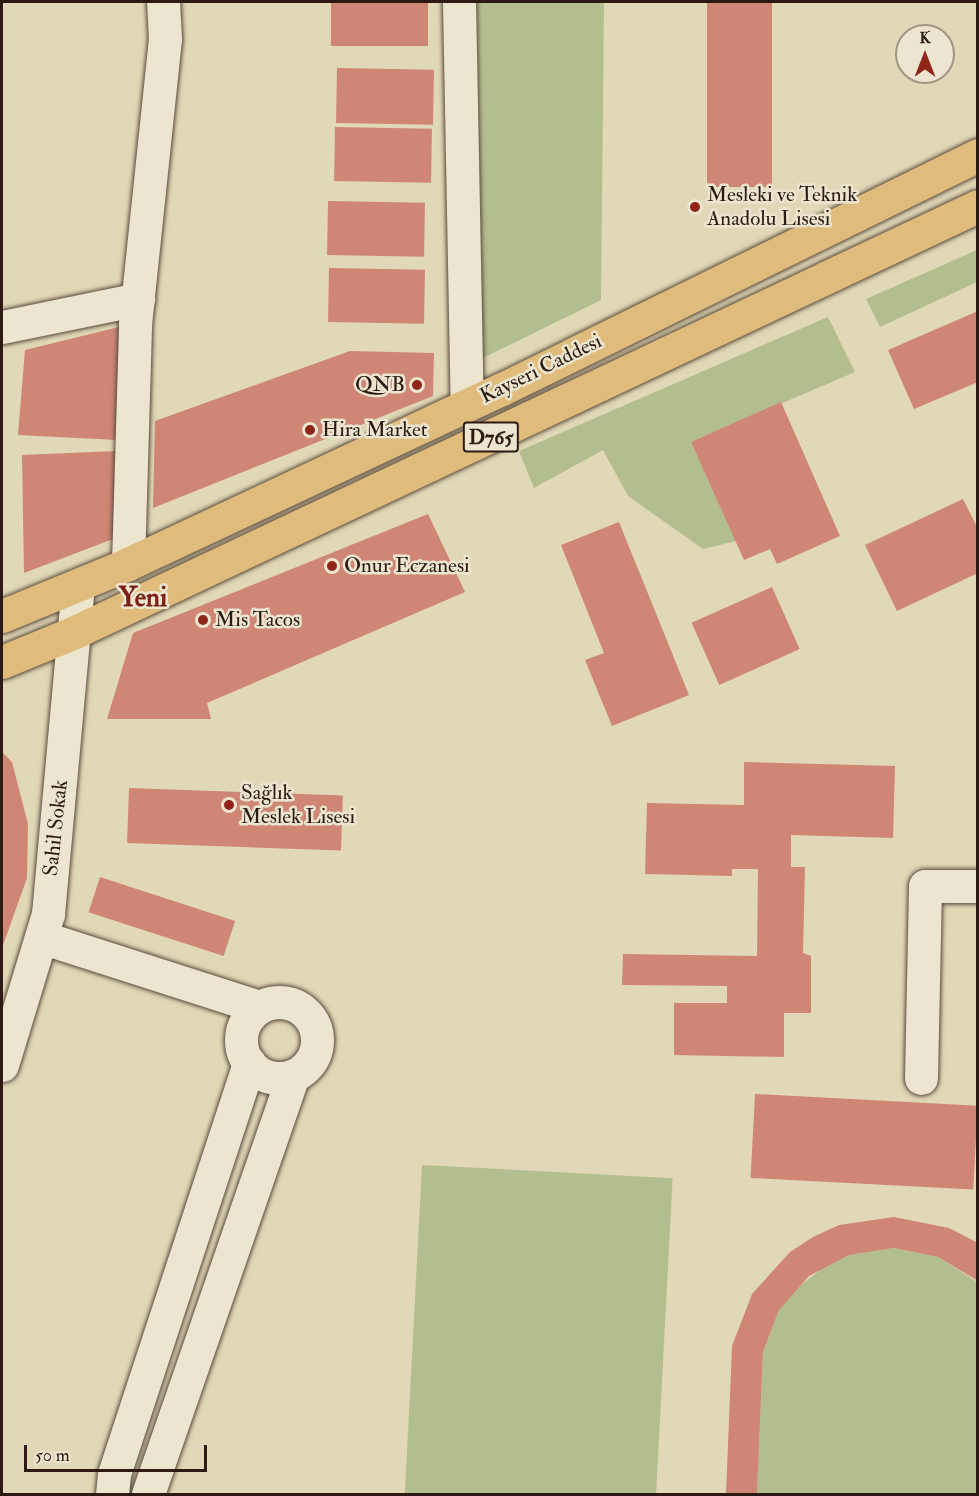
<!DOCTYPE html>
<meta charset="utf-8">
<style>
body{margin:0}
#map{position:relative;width:979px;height:1496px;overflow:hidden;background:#e1d8b7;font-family:"IM FELL Double Pica",serif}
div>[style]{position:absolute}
.green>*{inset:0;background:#b3be8e;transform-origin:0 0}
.building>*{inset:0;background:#cf8675;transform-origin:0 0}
.roads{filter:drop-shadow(0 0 2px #5a4a3c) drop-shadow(0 0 2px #5a4a3c)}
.minor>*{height:33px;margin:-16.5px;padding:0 16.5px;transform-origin:16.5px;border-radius:16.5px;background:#ece6d0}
.minor>.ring{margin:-16.5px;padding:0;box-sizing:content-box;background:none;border:33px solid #ece6d0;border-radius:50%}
.major>*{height:33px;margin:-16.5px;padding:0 16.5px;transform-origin:16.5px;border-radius:16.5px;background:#e0bc7c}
.dots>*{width:16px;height:16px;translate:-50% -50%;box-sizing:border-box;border:3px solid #ece6d0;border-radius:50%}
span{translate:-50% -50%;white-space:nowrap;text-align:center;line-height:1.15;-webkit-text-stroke:5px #ece6d0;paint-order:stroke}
.shield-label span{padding:2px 4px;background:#ece6d0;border:2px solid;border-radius:4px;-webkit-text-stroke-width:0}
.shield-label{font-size:20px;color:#2d1a13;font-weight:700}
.poi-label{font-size:21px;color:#2d1a13}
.left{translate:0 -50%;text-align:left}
.right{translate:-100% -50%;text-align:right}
.street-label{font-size:21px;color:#2d1a13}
.district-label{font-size:27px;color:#7a1f14;font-weight:700}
.frame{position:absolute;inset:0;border:3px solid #2d1a13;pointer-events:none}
.north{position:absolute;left:895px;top:24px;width:60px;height:60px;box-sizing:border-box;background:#ece6d0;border:2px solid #a09484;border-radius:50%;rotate:0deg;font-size:16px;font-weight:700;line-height:24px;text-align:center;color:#2d1a13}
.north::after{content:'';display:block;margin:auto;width:21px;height:27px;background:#8f2418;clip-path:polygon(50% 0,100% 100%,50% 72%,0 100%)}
.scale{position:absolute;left:24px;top:1445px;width:183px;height:27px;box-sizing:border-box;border:3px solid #2d1a13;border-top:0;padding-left:8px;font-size:18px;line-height:21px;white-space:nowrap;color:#2d1a13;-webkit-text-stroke:4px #ece6d0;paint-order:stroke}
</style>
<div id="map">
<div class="green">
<div style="clip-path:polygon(477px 2px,604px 2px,601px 300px,483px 358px)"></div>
<div style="clip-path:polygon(977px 250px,977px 282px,880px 327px,866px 299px)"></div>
<div style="clip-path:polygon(828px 317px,855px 372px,691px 442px,736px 541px,703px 549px,628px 496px,603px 450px,534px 488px,519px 451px)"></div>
<div style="left:422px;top:1165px;width:251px;height:329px;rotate:3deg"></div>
<div style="clip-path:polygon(894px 1248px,938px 1257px,977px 1282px,977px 1494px,757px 1494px,763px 1352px,779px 1310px,792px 1292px,828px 1264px,849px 1255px)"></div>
</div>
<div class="building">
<div style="left:331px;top:2px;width:97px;height:44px"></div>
<div style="left:707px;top:2px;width:65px;height:185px"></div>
<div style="left:337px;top:68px;width:97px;height:55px;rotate:1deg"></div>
<div style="left:335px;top:127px;width:97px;height:54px;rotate:1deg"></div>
<div style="left:328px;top:201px;width:97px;height:54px;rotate:1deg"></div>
<div style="left:329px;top:268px;width:96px;height:54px;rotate:1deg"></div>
<div style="clip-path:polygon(978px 311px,978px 382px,914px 409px,888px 350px)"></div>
<div style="clip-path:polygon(123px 326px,117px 440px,18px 435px,25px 350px)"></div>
<div style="clip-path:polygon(350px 351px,434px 353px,433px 396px,153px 508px,155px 421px)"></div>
<div style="clip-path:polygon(781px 402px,840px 536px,777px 564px,770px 549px,744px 560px,691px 442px)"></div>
<div style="clip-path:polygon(117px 451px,113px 539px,24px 573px,22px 455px)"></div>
<div style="clip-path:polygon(963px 499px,978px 529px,978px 573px,897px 611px,865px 545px)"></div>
<div style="clip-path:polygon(428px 514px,465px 592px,207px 703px,211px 719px,107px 719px,133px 633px)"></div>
<div style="clip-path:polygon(619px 522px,689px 695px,612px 726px,585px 660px,604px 653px,561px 545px)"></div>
<div style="left:772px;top:587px;width:68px;height:88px;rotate:66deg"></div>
<div style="clip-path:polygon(2px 752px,12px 762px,28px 824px,27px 878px,2px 948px)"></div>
<div style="clip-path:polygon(744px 762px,895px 766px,893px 838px,791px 835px,791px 867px,805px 867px,803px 953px,811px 956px,811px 1013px,784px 1013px,784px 1057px,674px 1055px,674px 1003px,727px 1003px,727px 986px,622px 985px,623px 954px,757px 956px,758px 869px,732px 869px,732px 876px,645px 874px,647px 803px,744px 805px)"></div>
<div style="left:129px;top:788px;width:214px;height:55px;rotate:2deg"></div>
<div style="left:100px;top:877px;width:142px;height:37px;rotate:18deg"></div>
<div style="left:755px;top:1094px;width:223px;height:84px;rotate:3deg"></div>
<div style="clip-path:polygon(894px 1217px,949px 1228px,978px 1243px,978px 1281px,938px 1257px,894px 1248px,849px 1255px,809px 1276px,779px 1310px,763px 1352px,757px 1494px,726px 1494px,732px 1346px,752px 1294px,790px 1252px,813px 1237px,839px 1225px)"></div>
</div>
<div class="roads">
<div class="minor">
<div style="left:459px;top:2px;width:403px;rotate:88.9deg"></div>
<div style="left:2px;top:327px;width:139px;rotate:-11.6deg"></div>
<div style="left:128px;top:564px;width:240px;rotate:-88.3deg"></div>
<div style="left:135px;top:324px;width:287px;rotate:-84deg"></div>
<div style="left:165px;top:39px;width:37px;rotate:-93deg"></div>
<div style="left:41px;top:937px;width:229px;rotate:17.8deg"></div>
<div class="ring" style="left:241px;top:1002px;width:43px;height:43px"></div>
<div style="left:2px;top:1065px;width:158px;rotate:-73.1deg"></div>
<div style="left:48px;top:914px;width:330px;rotate:-84.8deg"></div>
<div style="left:921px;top:1078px;width:192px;rotate:-88.8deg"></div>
<div style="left:925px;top:886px;width:53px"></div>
<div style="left:112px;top:1494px;width:20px;rotate:-84deg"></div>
<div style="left:114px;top:1474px;width:433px;rotate:-71.8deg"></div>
<div style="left:148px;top:1494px;width:441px;rotate:-70.9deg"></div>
</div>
<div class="major">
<div style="left:2px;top:616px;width:136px;rotate:-22.4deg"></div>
<div style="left:128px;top:564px;width:411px;rotate:-25.1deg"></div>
<div style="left:500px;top:390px;width:533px;rotate:-26.18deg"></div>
<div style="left:2px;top:662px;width:79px;rotate:-22.3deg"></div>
<div style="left:75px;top:632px;width:998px;rotate:-25.26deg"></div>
</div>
</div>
<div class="dots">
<div style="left:695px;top:207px;background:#8f2418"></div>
<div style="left:417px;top:385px;background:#8f2418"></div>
<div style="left:310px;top:430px;background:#8f2418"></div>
<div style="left:332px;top:566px;background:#8f2418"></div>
<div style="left:203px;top:620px;background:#8f2418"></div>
<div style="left:229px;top:805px;background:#8f2418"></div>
</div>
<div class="shield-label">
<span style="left:491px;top:437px">D765</span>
</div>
<div class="poi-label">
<span class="left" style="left:707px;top:207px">Mesleki ve Teknik<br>Anadolu Lisesi</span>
<span class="right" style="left:405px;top:385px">QNB</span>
<span class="left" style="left:322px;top:430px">Hira Market</span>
<span class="left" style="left:344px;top:566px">Onur Eczanesi</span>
<span class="left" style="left:215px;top:620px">Mis Tacos</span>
<span class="left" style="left:241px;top:805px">Sağlık<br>Meslek Lisesi</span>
</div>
<div class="street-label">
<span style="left:541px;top:369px;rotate:-26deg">Kayseri Caddesi</span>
<span style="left:56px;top:828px;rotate:-84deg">Sahil Sokak</span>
</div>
<div class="district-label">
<span style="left:143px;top:598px">Yeni</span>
</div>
<div class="frame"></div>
<div class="north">K</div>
<div class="scale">50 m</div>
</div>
